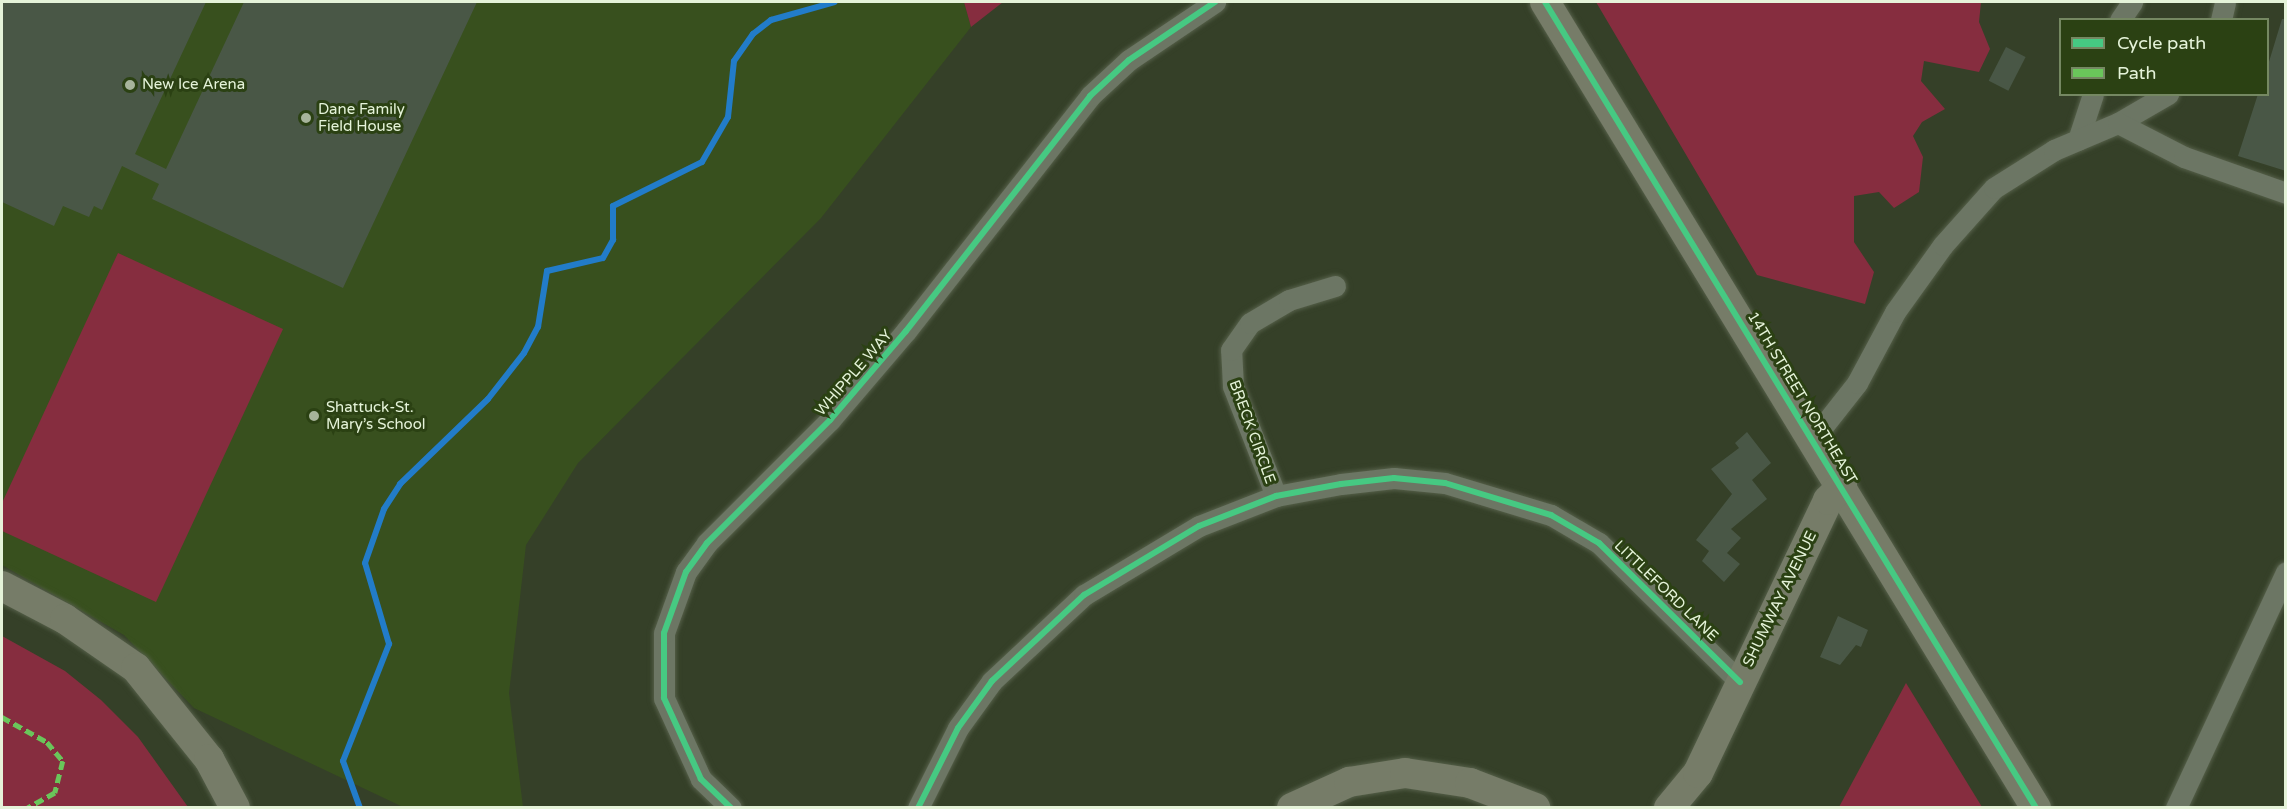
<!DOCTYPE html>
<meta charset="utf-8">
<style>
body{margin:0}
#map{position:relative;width:2287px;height:809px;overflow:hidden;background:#354028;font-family:"Varela Round",sans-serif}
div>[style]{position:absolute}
.built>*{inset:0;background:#38501e}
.green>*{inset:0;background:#862d3f}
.stream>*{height:6px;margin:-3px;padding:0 3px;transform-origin:3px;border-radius:3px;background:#227cc9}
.building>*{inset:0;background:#495746;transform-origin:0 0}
.roads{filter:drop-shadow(0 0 2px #555f49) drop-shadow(0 0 2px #555f49)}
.street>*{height:21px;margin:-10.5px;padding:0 10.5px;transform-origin:10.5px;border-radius:10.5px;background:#6c7664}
.secondary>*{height:30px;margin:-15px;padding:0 15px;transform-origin:15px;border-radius:15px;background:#767c68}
.quiet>*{height:4.5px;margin-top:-2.25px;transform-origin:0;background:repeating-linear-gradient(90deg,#6ac65a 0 9px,transparent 0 13.5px)}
.cycleway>*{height:6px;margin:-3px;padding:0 3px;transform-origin:3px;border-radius:3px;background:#46c982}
.dots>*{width:16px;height:16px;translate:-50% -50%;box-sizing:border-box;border:3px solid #2b4113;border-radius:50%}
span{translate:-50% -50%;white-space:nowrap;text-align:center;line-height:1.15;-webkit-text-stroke:6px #2b4113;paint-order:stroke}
.poi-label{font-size:15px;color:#e5f3d9}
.left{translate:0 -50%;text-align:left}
.street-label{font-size:15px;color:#e5f3d9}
.frame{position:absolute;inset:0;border:3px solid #e5f3d9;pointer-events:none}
.legend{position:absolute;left:2059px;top:18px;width:210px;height:78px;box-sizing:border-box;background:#2b4113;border:2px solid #758862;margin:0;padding:8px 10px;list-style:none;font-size:18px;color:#e5f3d9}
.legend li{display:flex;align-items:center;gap:12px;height:30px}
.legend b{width:30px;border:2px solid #758862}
</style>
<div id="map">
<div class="built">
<div style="clip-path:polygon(2px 2px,964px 2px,971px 27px,821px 218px,578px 463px,526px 545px,509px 693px,523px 807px,403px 807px,194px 708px,124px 635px,2px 565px)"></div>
</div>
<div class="green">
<div style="clip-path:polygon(964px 2px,1003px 2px,971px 27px)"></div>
<div style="clip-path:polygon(1596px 2px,1981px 2px,1979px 22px,1990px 49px,1979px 72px,1924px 61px,1921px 81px,1945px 109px,1922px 122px,1913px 136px,1923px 157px,1919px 192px,1894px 208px,1879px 192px,1854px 196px,1854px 242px,1874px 272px,1865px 304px,1757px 275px)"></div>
<div style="clip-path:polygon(118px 253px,283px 329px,156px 602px,2px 531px,2px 503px)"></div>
<div style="clip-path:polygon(2px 636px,65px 671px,101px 700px,138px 737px,188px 807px,2px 807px)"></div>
<div style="clip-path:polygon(1906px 683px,1982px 807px,1839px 807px)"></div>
</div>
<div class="stream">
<div style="left:360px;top:808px;width:50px;rotate:-109.9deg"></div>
<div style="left:343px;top:761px;width:126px;rotate:-68.5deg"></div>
<div style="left:389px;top:644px;width:84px;rotate:-106.5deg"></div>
<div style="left:365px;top:563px;width:57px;rotate:-70.6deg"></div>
<div style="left:384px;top:509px;width:30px;rotate:-57deg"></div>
<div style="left:400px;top:484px;width:122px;rotate:-44deg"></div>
<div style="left:488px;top:399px;width:58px;rotate:-52deg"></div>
<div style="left:524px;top:353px;width:30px;rotate:-62deg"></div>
<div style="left:538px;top:327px;width:57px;rotate:-80.9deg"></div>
<div style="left:547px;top:271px;width:57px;rotate:-13.1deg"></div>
<div style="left:603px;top:258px;width:21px;rotate:-61deg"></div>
<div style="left:613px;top:240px;width:34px;rotate:-90deg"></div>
<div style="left:613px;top:206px;width:99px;rotate:-26.3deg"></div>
<div style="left:702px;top:162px;width:52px;rotate:-60deg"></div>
<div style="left:728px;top:117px;width:56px;rotate:-83.9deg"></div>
<div style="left:734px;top:61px;width:33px;rotate:-55deg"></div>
<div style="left:753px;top:34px;width:23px;rotate:-38deg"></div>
<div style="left:771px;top:20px;width:66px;rotate:-15.7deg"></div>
</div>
<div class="building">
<div style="clip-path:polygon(2px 2px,206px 2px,135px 154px,166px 169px,244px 2px,477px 2px,343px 288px,152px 199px,159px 184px,122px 166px,102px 210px,94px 206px,89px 217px,63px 206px,54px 226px,2px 202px)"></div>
<div style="clip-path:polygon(2282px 19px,2286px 19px,2286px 171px,2238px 156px,2258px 94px,2268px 94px,2268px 65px)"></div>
<div style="left:2006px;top:47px;width:22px;height:38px;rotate:27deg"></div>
<div style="clip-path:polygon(1747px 432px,1771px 463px,1752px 480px,1767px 499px,1731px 529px,1741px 538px,1727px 553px,1740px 564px,1724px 582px,1702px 561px,1709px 551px,1696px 540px,1732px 494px,1711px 469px,1739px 448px,1735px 443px)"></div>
<div style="clip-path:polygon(1838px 616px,1868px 630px,1861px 647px,1856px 645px,1840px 665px,1820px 657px)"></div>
</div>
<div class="roads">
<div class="street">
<div style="left:2120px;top:20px;width:22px;rotate:-56deg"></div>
<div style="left:2221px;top:20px;width:18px;rotate:-77deg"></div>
<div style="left:2118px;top:123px;width:58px;rotate:-30.1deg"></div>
<div style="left:2078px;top:140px;width:48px;rotate:-71.9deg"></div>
<div style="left:1813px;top:439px;width:71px;rotate:-51.8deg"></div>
<div style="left:1857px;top:383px;width:81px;rotate:-61.8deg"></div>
<div style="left:1895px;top:312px;width:82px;rotate:-54.4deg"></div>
<div style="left:1943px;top:245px;width:76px;rotate:-48.2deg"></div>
<div style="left:1994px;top:188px;width:71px;rotate:-32.3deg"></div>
<div style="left:2054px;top:150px;width:69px;rotate:-22.9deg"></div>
<div style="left:2118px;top:123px;width:74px;rotate:27.3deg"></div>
<div style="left:2184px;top:157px;width:108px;rotate:19.4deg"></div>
<div style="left:1276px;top:496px;width:118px;rotate:-111.4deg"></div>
<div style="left:1233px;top:386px;width:36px;rotate:-93deg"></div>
<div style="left:1231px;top:350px;width:33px;rotate:-55deg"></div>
<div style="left:1250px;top:323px;width:45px;rotate:-30.5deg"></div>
<div style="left:1289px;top:300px;width:48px;rotate:-16.9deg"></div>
<div style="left:731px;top:808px;width:42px;rotate:-136deg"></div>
<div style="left:701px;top:779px;width:89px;rotate:-114.6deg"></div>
<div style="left:664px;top:698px;width:65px;rotate:-90deg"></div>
<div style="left:664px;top:633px;width:65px;rotate:-70.2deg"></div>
<div style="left:686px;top:572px;width:36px;rotate:-54deg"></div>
<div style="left:707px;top:543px;width:174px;rotate:-45deg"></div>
<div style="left:830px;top:420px;width:117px;rotate:-49.5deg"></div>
<div style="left:906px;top:331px;width:298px;rotate:-51.9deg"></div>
<div style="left:1090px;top:96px;width:53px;rotate:-42.7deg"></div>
<div style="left:1129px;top:60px;width:104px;rotate:-34deg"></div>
<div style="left:918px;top:808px;width:89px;rotate:-63.4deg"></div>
<div style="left:958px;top:728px;width:58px;rotate:-54.1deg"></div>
<div style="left:992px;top:681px;width:126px;rotate:-43.1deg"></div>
<div style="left:1084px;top:595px;width:134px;rotate:-31deg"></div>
<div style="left:1199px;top:526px;width:83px;rotate:-21.3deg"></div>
<div style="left:1276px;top:496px;width:66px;rotate:-10.5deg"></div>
<div style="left:1341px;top:484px;width:53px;rotate:-6.5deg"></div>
<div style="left:1394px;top:478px;width:51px;rotate:5.6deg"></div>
<div style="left:1445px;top:483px;width:111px;rotate:16.8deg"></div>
<div style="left:1551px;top:515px;width:56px;rotate:30.3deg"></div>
<div style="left:1599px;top:543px;width:198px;rotate:44.6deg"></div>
<div style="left:2176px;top:808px;width:260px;rotate:-65deg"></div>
</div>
<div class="secondary">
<div style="left:1545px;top:2px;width:944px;rotate:58.65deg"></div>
<div style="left:2px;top:586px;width:71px;rotate:27.6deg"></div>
<div style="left:65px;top:619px;width:86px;rotate:34.6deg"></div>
<div style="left:136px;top:668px;width:117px;rotate:51.3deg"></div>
<div style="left:209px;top:759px;width:55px;rotate:62deg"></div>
<div style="left:1292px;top:808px;width:63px;rotate:-24.5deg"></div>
<div style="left:1349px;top:782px;width:57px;rotate:-9.1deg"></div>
<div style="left:1405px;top:773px;width:66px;rotate:8.7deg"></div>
<div style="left:1470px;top:783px;width:70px;rotate:21deg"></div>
<div style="left:1669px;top:808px;width:45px;rotate:-50.4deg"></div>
<div style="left:1698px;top:773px;width:302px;rotate:-64.5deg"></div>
<div style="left:1828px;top:500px;width:20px;rotate:-45deg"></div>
</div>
</div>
<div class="quiet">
<div style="left:2px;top:717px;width:51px;rotate:29.1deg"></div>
<div style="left:47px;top:742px;width:25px;rotate:50deg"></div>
<div style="left:63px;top:761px;width:33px;rotate:104deg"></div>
<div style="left:55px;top:793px;width:31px;rotate:151deg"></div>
</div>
<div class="cycleway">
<div style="left:1545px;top:2px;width:944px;rotate:58.65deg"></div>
<div style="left:731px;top:808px;width:42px;rotate:-136deg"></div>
<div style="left:701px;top:779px;width:89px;rotate:-114.6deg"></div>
<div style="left:664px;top:698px;width:65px;rotate:-90deg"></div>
<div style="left:664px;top:633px;width:65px;rotate:-70.2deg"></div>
<div style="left:686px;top:572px;width:36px;rotate:-54deg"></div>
<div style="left:707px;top:543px;width:174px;rotate:-45deg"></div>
<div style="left:830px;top:420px;width:117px;rotate:-49.5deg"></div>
<div style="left:906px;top:331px;width:298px;rotate:-51.9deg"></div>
<div style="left:1090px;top:96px;width:53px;rotate:-42.7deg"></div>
<div style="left:1129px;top:60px;width:104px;rotate:-34deg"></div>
<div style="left:918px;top:808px;width:89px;rotate:-63.4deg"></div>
<div style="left:958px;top:728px;width:58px;rotate:-54.1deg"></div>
<div style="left:992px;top:681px;width:126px;rotate:-43.1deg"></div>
<div style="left:1084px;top:595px;width:134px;rotate:-31deg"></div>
<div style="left:1199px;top:526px;width:83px;rotate:-21.3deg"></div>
<div style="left:1276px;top:496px;width:66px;rotate:-10.5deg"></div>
<div style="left:1341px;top:484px;width:53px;rotate:-6.5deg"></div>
<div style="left:1394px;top:478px;width:51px;rotate:5.6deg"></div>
<div style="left:1445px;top:483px;width:111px;rotate:16.8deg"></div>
<div style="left:1551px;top:515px;width:56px;rotate:30.3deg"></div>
<div style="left:1599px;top:543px;width:198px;rotate:44.6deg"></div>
</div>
<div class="dots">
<div style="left:130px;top:85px;background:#a7b49b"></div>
<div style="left:306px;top:118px;background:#a7b49b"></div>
<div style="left:314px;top:416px;background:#a7b49b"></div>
</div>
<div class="poi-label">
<span class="left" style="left:142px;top:85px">New Ice Arena</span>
<span class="left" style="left:318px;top:118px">Dane Family<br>Field House</span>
<span class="left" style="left:326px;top:416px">Shattuck-St.<br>Mary’s School</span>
</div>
<div class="street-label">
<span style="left:854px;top:373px;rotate:-49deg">WHIPPLE WAY</span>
<span style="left:1802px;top:398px;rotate:59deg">14TH STREET NORTHEAST</span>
<span style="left:1252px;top:432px;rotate:70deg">BRECK CIRCLE</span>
<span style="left:1666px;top:591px;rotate:44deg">LITTLEFORD LANE</span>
<span style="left:1780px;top:599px;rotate:-64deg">SHUMWAY AVENUE</span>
</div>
<div class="frame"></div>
<ul class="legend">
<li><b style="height:8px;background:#46c982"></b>Cycle path</li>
<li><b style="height:8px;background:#6ac65a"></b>Path</li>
</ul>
</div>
